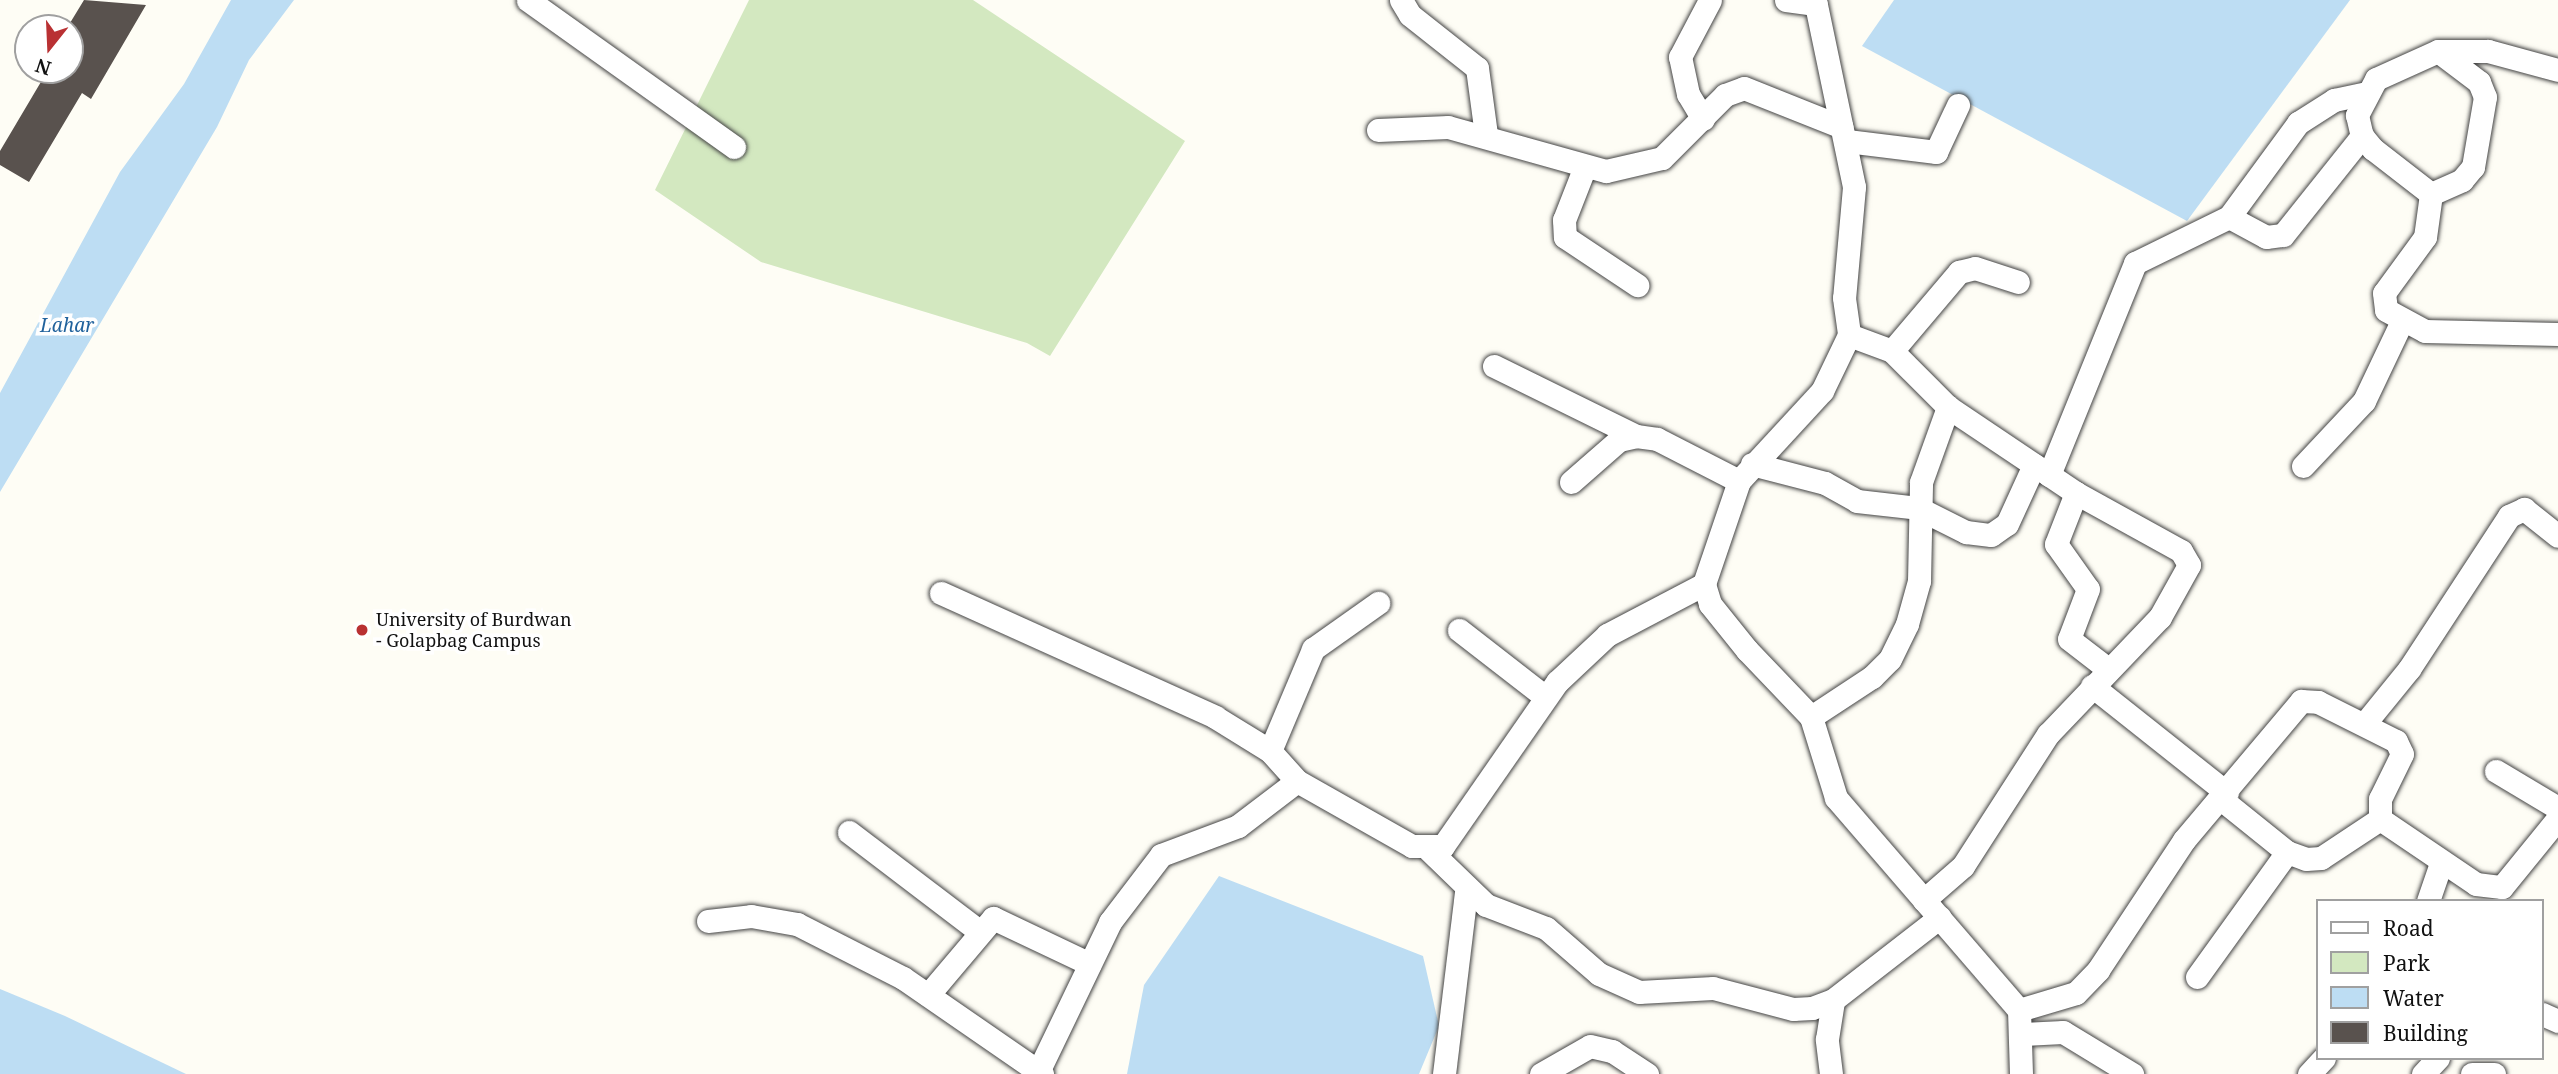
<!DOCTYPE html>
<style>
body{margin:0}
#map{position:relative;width:2558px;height:1074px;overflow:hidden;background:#fefdf5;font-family:"Noto Serif",serif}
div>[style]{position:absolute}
.green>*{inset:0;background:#d3e8c0}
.water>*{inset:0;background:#bdddf3}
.building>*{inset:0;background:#59524e}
.roads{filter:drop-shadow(0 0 2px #444) drop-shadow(0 0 2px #444)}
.street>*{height:23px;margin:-11.5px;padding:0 11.5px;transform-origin:11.5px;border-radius:11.5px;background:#fff}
.dots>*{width:19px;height:19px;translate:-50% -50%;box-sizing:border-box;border:4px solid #fff;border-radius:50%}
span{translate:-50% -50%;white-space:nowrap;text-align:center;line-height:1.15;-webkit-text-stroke:7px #fff;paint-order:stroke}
.poi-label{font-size:18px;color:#111}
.left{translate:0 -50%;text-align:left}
.water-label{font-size:19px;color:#21629c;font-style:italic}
.legend{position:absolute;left:2316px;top:899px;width:228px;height:161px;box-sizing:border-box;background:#fff;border:2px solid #a0a0a0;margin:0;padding:9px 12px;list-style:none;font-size:21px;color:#111}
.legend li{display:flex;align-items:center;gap:14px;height:35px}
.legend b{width:35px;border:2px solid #a0a0a0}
.north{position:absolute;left:14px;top:14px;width:70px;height:70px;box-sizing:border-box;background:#fff;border:2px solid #a0a0a0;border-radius:50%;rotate:198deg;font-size:19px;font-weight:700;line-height:28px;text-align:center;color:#111}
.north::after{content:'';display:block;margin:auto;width:24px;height:32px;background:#b93133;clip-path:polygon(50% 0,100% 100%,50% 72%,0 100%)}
</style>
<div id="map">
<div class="green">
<div style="clip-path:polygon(749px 0,973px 0,1185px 141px,1050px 356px,1027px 343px,761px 262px,655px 190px)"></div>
</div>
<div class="water">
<div style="clip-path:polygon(231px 0,294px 0,249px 60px,217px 127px,0 492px,0 393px,120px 172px,184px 84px)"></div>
<div style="clip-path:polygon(1894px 0,2350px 0,2187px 221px,1862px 46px)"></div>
<div style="clip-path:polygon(1219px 876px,1423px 956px,1439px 1026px,1419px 1074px,1127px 1074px,1144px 985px)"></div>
<div style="clip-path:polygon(0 989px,65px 1016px,186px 1074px,0 1074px)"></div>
</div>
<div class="building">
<div style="clip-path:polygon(84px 0,146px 5px,91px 99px,82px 93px,29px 182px,0 165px,0 151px,48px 70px,70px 70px,70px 23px)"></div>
</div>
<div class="roads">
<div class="street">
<div style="left:528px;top:0;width:253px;rotate:35.5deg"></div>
<div style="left:1401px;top:0;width:17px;rotate:59deg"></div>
<div style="left:1410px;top:15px;width:85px;rotate:38.3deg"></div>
<div style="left:1477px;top:68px;width:68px;rotate:82.3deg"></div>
<div style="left:1786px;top:0;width:30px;rotate:8deg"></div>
<div style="left:1815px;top:0;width:191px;rotate:78.2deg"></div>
<div style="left:1854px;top:187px;width:111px;rotate:95.1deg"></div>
<div style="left:1844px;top:298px;width:37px;rotate:82deg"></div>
<div style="left:1849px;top:335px;width:62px;rotate:115.7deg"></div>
<div style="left:1822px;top:391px;width:122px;rotate:132.7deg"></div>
<div style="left:1739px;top:481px;width:109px;rotate:108.8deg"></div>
<div style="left:1704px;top:584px;width:21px;rotate:73deg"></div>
<div style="left:1710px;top:604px;width:59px;rotate:51.2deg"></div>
<div style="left:1747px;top:650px;width:93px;rotate:46.3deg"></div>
<div style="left:1811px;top:717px;width:85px;rotate:72.8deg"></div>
<div style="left:1836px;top:798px;width:280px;rotate:49.2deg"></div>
<div style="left:2019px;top:1010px;width:64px;rotate:88.2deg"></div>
<div style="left:2558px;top:70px;width:73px;rotate:-164.8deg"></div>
<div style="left:2488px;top:51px;width:50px;rotate:180deg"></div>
<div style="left:2438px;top:51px;width:68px;rotate:155.7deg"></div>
<div style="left:2376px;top:79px;width:41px;rotate:117.8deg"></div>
<div style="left:2357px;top:115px;width:22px;rotate:77deg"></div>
<div style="left:2362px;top:136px;width:17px;rotate:50deg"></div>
<div style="left:2373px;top:149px;width:73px;rotate:37.8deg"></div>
<div style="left:2431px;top:194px;width:43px;rotate:97.9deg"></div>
<div style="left:2425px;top:237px;width:69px;rotate:126.2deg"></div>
<div style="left:2384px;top:293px;width:17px;rotate:83deg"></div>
<div style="left:2386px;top:310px;width:44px;rotate:28.3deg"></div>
<div style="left:2425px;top:331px;width:133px;rotate:1.3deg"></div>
<div style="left:1703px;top:119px;width:29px;rotate:-121deg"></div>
<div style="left:1688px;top:94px;width:38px;rotate:-102deg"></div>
<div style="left:1680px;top:57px;width:64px;rotate:-62.2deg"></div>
<div style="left:1378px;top:130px;width:70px;rotate:-2.5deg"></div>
<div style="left:1448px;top:127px;width:164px;rotate:15.6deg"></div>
<div style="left:1606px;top:171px;width:57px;rotate:-13.1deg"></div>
<div style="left:1662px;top:158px;width:89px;rotate:-45deg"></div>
<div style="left:1725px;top:95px;width:20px;rotate:-20deg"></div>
<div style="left:1744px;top:88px;width:105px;rotate:21.7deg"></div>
<div style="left:1847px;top:141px;width:90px;rotate:7deg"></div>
<div style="left:1936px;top:152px;width:52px;rotate:-64.9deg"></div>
<div style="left:1584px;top:169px;width:55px;rotate:111.4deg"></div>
<div style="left:1564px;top:220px;width:17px;rotate:87deg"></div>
<div style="left:1565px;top:237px;width:87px;rotate:33.7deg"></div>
<div style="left:2431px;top:194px;width:34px;rotate:-24deg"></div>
<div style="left:2462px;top:180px;width:17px;rotate:-50deg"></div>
<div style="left:2473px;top:167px;width:71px;rotate:-80.3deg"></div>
<div style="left:2485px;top:97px;width:16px;rotate:-112deg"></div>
<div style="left:2479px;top:82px;width:51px;rotate:-142.9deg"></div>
<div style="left:2229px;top:217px;width:117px;rotate:-53.7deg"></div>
<div style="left:2298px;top:123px;width:43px;rotate:-32.6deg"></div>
<div style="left:2334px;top:100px;width:30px;rotate:-12deg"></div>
<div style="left:1849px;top:335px;width:46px;rotate:20.4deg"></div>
<div style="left:1892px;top:351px;width:79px;rotate:45deg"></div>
<div style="left:1948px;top:407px;width:154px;rotate:33.9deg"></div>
<div style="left:2076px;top:493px;width:120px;rotate:28.9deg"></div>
<div style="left:2181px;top:551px;width:16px;rotate:60deg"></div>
<div style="left:2189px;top:565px;width:60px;rotate:119.1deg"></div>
<div style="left:2160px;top:617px;width:162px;rotate:133.7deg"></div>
<div style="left:2048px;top:734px;width:157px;rotate:122.8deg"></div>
<div style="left:1963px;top:866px;width:52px;rotate:138.9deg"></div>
<div style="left:1892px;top:351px;width:104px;rotate:-49.7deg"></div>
<div style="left:1959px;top:272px;width:16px;rotate:-14deg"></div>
<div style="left:1975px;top:268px;width:45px;rotate:18deg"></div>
<div style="left:1494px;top:366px;width:158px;rotate:26.2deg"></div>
<div style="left:1752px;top:464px;width:75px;rotate:14.6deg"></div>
<div style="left:1825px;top:483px;width:37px;rotate:29deg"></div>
<div style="left:1857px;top:501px;width:61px;rotate:6.5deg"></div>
<div style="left:1918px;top:508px;width:54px;rotate:26.6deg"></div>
<div style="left:1966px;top:532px;width:25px;rotate:7deg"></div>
<div style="left:1991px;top:535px;width:19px;rotate:-35deg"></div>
<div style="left:2007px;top:524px;width:65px;rotate:-65.4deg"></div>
<div style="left:2303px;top:466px;width:89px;rotate:-46.8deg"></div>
<div style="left:2364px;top:401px;width:86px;rotate:-64.6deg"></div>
<div style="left:2049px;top:475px;width:229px;rotate:-67.9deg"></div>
<div style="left:2135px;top:263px;width:105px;rotate:-26.1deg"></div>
<div style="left:2229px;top:217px;width:42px;rotate:28.4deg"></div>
<div style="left:2266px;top:237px;width:17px;rotate:-7deg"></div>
<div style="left:2283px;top:235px;width:127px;rotate:-51.4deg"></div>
<div style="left:1571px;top:482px;width:64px;rotate:-41.2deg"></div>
<div style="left:1619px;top:440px;width:17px;rotate:-13deg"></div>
<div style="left:1636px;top:436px;width:21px;rotate:8deg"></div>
<div style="left:1657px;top:439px;width:92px;rotate:27.1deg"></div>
<div style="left:2076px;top:493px;width:55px;rotate:111.4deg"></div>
<div style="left:2056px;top:544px;width:55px;rotate:54.6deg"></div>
<div style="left:2088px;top:589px;width:53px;rotate:110.8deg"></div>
<div style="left:2069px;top:639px;width:49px;rotate:37.6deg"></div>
<div style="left:941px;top:593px;width:301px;rotate:24.3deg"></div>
<div style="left:1215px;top:717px;width:65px;rotate:31.7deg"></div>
<div style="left:1270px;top:751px;width:40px;rotate:48deg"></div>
<div style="left:1459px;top:630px;width:108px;rotate:37.8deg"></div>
<div style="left:2092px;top:686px;width:172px;rotate:38.4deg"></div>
<div style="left:1811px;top:717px;width:73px;rotate:-33.3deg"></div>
<div style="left:1872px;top:677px;width:25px;rotate:-45deg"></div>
<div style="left:1890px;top:659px;width:39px;rotate:-64deg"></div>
<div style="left:1907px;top:624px;width:45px;rotate:-74.4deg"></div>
<div style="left:1919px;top:581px;width:99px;rotate:-88.8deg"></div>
<div style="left:1921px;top:482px;width:80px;rotate:-70.2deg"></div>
<div style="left:2365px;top:723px;width:70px;rotate:-50.8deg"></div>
<div style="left:2409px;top:669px;width:183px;rotate:-56.8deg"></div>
<div style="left:2509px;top:516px;width:17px;rotate:-25deg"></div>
<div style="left:2524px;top:509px;width:43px;rotate:38.5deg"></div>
<div style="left:1270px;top:751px;width:111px;rotate:-67.1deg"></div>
<div style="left:1313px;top:649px;width:80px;rotate:-35.3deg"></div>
<div style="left:2496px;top:771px;width:72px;rotate:30.8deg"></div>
<div style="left:2221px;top:799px;width:85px;rotate:38.8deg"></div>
<div style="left:2287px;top:852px;width:20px;rotate:20deg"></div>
<div style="left:2306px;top:859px;width:15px;rotate:-4deg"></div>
<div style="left:2321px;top:858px;width:71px;rotate:-33.5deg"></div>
<div style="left:849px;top:832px;width:163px;rotate:37.3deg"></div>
<div style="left:1429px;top:850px;width:79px;rotate:44deg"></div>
<div style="left:1486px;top:905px;width:64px;rotate:21deg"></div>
<div style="left:1546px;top:928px;width:70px;rotate:41deg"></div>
<div style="left:1599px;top:974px;width:44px;rotate:24.2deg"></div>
<div style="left:1639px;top:992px;width:74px;rotate:-3.1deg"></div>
<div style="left:1713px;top:988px;width:83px;rotate:14.7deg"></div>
<div style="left:1793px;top:1009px;width:19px;rotate:-3deg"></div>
<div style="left:1812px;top:1008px;width:22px;rotate:-21deg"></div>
<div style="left:1833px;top:1000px;width:135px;rotate:-37.8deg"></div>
<div style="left:2428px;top:901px;width:40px;rotate:-71.1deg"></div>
<div style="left:708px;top:921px;width:43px;rotate:-6.6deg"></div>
<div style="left:751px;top:916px;width:47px;rotate:9.9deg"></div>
<div style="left:797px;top:924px;width:119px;rotate:27deg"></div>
<div style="left:903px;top:978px;width:169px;rotate:34.6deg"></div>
<div style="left:2197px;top:977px;width:154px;rotate:-54.2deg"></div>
<div style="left:928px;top:995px;width:101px;rotate:-49.8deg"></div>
<div style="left:993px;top:918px;width:107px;rotate:25.4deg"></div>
<div style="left:2019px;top:1010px;width:59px;rotate:-16.6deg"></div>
<div style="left:2076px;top:993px;width:32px;rotate:-46deg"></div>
<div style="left:2098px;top:970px;width:156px;rotate:-56.5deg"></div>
<div style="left:2184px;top:840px;width:182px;rotate:-49.9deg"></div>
<div style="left:2301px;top:701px;width:17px;rotate:3deg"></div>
<div style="left:2318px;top:702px;width:87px;rotate:26.6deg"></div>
<div style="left:2396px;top:741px;width:14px;rotate:65deg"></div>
<div style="left:2402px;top:754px;width:50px;rotate:116.1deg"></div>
<div style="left:2380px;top:799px;width:20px;rotate:90deg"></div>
<div style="left:2380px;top:819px;width:116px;rotate:34.1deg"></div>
<div style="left:2476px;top:884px;width:26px;rotate:7deg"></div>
<div style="left:2502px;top:887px;width:89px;rotate:-50.9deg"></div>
<div style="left:2542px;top:1014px;width:17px;rotate:24deg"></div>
<div style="left:2023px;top:1034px;width:40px;rotate:-2.9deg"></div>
<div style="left:2063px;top:1032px;width:81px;rotate:31.3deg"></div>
<div style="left:1037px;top:1074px;width:169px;rotate:-64.3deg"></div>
<div style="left:1110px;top:922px;width:84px;rotate:-52.7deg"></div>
<div style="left:1161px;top:855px;width:82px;rotate:-20.6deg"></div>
<div style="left:1238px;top:826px;width:74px;rotate:-37.3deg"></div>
<div style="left:1297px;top:781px;width:132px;rotate:29.5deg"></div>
<div style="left:1412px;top:846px;width:31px"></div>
<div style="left:1443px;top:846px;width:200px;rotate:-55.2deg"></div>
<div style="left:1557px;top:682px;width:69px;rotate:-43.2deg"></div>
<div style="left:1607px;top:635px;width:110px;rotate:-27.7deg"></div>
<div style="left:1444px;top:1074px;width:184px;rotate:-83.1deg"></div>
<div style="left:1541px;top:1074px;width:56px;rotate:-29.7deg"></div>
<div style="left:1590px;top:1046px;width:23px;rotate:13deg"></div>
<div style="left:1612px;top:1051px;width:42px;rotate:33.3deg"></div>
<div style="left:1831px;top:1074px;width:35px;rotate:-97deg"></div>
<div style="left:1827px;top:1039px;width:39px;rotate:-81deg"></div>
<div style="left:2309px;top:1074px;width:22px;rotate:-47deg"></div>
<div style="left:2423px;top:1074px;width:22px;rotate:-47deg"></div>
<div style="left:2472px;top:1074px;width:22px"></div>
</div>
</div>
<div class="dots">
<div style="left:362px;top:630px;background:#b93133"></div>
</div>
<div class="poi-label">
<span class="left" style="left:376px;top:630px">University of Burdwan<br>- Golapbag Campus</span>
</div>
<div class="water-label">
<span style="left:67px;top:326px">Lahar</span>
</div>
<ul class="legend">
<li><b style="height:9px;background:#fff"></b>Road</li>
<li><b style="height:19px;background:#d3e8c0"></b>Park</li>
<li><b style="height:19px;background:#bdddf3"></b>Water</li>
<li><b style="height:19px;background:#59524e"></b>Building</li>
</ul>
<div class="north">N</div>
</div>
